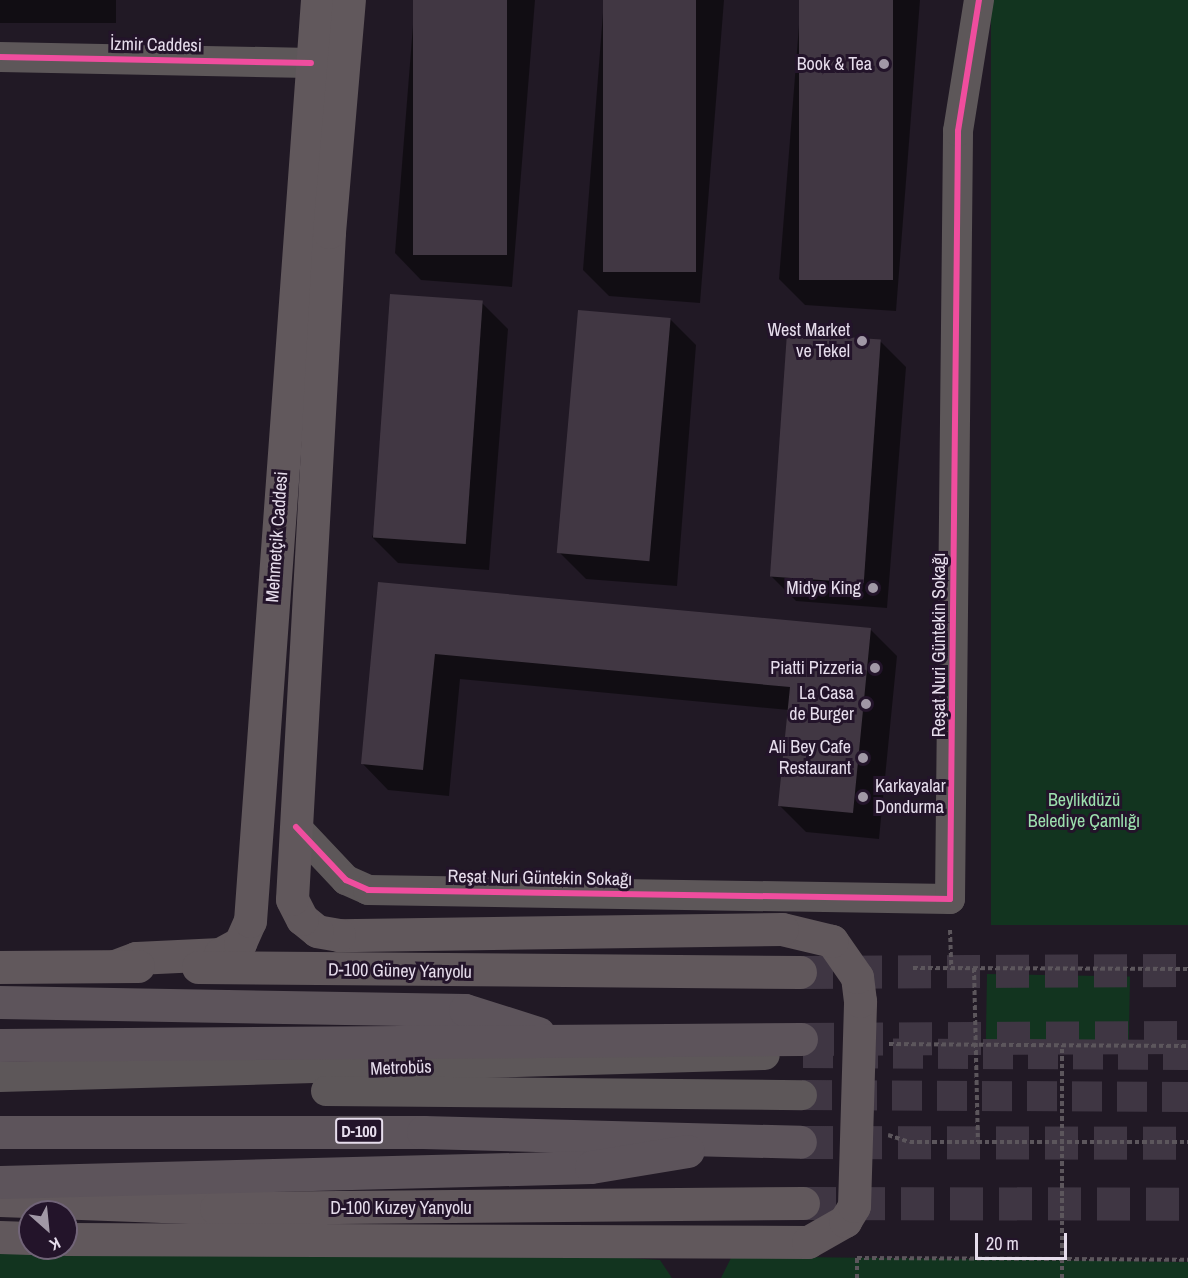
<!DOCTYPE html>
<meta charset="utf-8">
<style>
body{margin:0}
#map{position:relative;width:1188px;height:1278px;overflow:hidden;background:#211925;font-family:"Archivo Narrow",sans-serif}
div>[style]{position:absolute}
.green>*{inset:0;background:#12341f;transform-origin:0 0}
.shadow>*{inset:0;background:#0007;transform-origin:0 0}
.building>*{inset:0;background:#413743;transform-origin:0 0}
.minor-tunnel>*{height:30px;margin-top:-15px;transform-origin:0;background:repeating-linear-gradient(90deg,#3f3643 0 30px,transparent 0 45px)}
.major-tunnel>*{height:33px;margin-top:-16.5px;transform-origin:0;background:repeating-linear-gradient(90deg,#3f3643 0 33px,transparent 0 49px)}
.highway-tunnel>*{height:33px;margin-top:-16.5px;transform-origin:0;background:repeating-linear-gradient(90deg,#3f3643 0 33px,transparent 0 49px)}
.path>*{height:4px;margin-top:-2px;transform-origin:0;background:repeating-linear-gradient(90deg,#5c565c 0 4.5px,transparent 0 7.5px)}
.minor>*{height:30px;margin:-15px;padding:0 15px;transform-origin:15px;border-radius:15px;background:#5d5759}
.major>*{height:33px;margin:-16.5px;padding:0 16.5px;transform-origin:16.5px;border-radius:16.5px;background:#61585c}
.highway>*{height:33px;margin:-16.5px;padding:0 16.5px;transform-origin:16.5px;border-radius:16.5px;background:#5d545b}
.cycleway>*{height:6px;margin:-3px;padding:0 3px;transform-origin:3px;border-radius:3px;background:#ef4d9e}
.dots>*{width:16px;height:16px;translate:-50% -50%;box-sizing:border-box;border:3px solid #23142a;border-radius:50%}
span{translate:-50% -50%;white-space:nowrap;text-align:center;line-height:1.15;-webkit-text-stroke:6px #23142a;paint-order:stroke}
.shield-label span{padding:2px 4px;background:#23142a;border:2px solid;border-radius:4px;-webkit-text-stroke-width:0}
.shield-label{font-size:16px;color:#e6ddec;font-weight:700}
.street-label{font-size:18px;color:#e6ddec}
.poi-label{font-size:18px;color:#e6ddec}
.right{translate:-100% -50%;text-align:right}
.left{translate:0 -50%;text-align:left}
.park-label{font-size:18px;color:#9ce0ae}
.north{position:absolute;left:18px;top:1200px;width:60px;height:60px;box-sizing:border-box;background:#23142a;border:2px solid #716478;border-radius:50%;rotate:153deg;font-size:16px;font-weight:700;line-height:24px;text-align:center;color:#e6ddec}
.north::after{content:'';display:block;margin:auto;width:21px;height:27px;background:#a198a6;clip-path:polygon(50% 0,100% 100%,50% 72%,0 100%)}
.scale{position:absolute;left:975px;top:1233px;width:92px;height:27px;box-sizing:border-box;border:3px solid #e6ddec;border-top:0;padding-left:8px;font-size:18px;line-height:21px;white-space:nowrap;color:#e6ddec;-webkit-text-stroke:4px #23142a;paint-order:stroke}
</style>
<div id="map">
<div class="green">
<div style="left:991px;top:0;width:197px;height:925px"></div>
<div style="left:987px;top:974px;width:143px;height:68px;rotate:1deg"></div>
<div style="clip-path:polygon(0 1252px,614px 1257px,660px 1260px,672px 1278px,0 1278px)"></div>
<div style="clip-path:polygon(732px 1256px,1188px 1262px,1188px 1278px,721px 1278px)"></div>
</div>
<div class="shadow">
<div style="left:0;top:0;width:116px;height:23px"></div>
<div style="clip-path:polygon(415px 0,535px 0,512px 287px,421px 280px,395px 253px)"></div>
<div style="clip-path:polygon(604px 0,724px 0,700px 303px,609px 296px,583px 270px)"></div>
<div style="clip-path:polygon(801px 0,920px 0,896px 311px,805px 305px,779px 279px)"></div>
<div style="clip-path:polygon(482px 303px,508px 329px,489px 570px,398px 563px,372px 537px)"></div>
<div style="clip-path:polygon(670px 319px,696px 345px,677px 586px,586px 579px,560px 553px)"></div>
<div style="clip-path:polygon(880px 341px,906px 367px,887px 608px,796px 601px,770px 575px)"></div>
<div style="clip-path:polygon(380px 584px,871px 630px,897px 656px,879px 839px,806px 832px,780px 806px,789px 710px,460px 679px,449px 796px,388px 790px,362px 763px)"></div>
</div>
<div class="building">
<div style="left:413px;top:0;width:94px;height:255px"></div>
<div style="left:603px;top:0;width:93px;height:272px"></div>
<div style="left:799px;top:0;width:94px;height:280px"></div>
<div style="left:390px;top:294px;width:93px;height:244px;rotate:4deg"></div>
<div style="left:578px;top:310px;width:93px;height:244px;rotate:5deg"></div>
<div style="left:787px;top:333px;width:94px;height:244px;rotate:4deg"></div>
<div style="clip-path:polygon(378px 582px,871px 628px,853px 813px,778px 806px,790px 687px,435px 654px,423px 770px,361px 764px)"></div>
</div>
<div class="minor-tunnel">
<div style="left:803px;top:1053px;width:385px;rotate:0.3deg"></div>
<div style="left:802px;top:1095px;width:386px;rotate:0.3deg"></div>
</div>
<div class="major-tunnel">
<div style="left:800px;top:972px;width:388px;rotate:-0.3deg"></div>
<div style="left:803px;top:1203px;width:385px;rotate:0.1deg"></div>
</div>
<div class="highway-tunnel">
<div style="left:801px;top:1039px;width:387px;rotate:-0.3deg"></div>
<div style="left:800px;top:1142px;width:388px;rotate:0.1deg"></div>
</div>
<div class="path">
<div style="left:950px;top:930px;width:38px;rotate:88deg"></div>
<div style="left:913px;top:968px;width:275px;rotate:0.2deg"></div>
<div style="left:974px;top:968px;width:174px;rotate:88.7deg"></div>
<div style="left:889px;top:1044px;width:299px;rotate:0.4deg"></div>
<div style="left:888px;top:1135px;width:23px;rotate:18deg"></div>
<div style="left:910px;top:1142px;width:278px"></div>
<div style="left:857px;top:1278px;width:20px;rotate:-90deg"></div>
<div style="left:857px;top:1258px;width:331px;rotate:0.3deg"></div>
<div style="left:1062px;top:1278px;width:231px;rotate:-90deg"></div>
</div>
<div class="minor">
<div style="left:0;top:57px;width:311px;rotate:1.1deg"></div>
<div style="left:296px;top:827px;width:73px;rotate:46.7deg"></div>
<div style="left:346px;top:880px;width:24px;rotate:24deg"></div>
<div style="left:368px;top:890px;width:582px;rotate:0.89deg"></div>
<div style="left:950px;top:899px;width:768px;rotate:-89.4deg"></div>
<div style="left:958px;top:131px;width:133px;rotate:-80.9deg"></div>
<div style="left:0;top:1077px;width:765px;rotate:-1.65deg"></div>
<div style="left:326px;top:1091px;width:476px;rotate:0.5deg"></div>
</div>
<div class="major">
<div style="left:115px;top:966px;width:22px;rotate:-21deg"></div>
<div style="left:136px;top:958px;width:84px;rotate:-2.7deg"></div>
<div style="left:220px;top:954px;width:23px;rotate:-29deg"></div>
<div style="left:240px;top:943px;width:24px;rotate:-66deg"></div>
<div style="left:250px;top:921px;width:923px;rotate:-85.84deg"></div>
<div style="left:0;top:967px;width:138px;rotate:-0.4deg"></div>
<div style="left:198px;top:967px;width:602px;rotate:0.48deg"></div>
<div style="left:0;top:1200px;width:216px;rotate:2.1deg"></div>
<div style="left:216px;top:1208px;width:587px;rotate:-0.49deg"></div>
<div style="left:0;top:1237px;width:30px;rotate:2deg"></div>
<div style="left:66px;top:1239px;width:742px;rotate:0.23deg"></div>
<div style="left:808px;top:1242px;width:43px;rotate:-29.6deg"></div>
<div style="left:845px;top:1221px;width:17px;rotate:-59deg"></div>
<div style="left:854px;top:1206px;width:205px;rotate:-88.3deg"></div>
<div style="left:860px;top:1001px;width:24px;rotate:-97deg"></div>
<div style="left:857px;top:977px;width:44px;rotate:-124.8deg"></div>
<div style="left:832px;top:941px;width:51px;rotate:-166.5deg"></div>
<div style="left:782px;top:929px;width:443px;rotate:179.2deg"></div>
<div style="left:339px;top:935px;width:22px;rotate:-170deg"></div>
<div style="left:317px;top:931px;width:19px;rotate:-141deg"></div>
<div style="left:302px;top:919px;width:22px;rotate:-117deg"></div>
<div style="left:292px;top:899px;width:668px;rotate:-86.82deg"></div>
<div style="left:329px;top:232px;width:233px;rotate:-85.1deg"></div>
</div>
<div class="highway">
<div style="left:0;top:1002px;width:465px;rotate:1deg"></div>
<div style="left:465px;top:1010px;width:77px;rotate:17.5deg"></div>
<div style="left:0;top:1045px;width:801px;rotate:-0.43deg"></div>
<div style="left:0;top:1132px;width:423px"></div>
<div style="left:423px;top:1132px;width:377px;rotate:1.5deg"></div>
<div style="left:0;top:1182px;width:591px;rotate:-1.45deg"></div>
<div style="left:591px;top:1167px;width:98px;rotate:-9.4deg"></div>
</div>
<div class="cycleway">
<div style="left:0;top:57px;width:311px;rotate:1.1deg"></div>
<div style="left:296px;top:827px;width:73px;rotate:46.7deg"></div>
<div style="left:346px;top:880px;width:24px;rotate:24deg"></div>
<div style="left:368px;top:890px;width:582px;rotate:0.89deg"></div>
<div style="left:950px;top:899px;width:768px;rotate:-89.4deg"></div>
<div style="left:958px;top:131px;width:133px;rotate:-80.9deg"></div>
</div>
<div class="dots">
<div style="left:884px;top:64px;background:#a198a6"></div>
<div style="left:862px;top:341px;background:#a198a6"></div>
<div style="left:873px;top:588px;background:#a198a6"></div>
<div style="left:875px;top:668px;background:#a198a6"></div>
<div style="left:866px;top:704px;background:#a198a6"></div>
<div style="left:863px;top:758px;background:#a198a6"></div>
<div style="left:863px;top:797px;background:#a198a6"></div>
</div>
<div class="shield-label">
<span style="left:359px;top:1131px">D-100</span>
</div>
<div class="street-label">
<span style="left:156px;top:45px;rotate:1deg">İzmir Caddesi</span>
<span style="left:277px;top:537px;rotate:-86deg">Mehmetçik Caddesi</span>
<span style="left:939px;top:645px;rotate:-90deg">Reşat Nuri Güntekin Sokağı</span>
<span style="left:540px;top:878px;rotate:1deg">Reşat Nuri Güntekin Sokağı</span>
<span style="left:400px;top:971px;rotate:1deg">D-100 Güney Yanyolu</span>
<span style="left:401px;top:1068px;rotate:-2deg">Metrobüs</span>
<span style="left:401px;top:1208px">D-100 Kuzey Yanyolu</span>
</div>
<div class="poi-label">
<span class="right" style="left:872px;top:64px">Book &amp; Tea</span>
<span class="right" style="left:850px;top:341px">West Market<br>ve Tekel</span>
<span class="right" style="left:861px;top:588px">Midye King</span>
<span class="right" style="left:863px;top:668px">Piatti Pizzeria</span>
<span class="right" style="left:854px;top:704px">La Casa<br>de Burger</span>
<span class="right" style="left:851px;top:758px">Ali Bey Cafe<br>Restaurant</span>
<span class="left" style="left:875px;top:797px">Karkayalar<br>Dondurma</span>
</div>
<div class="park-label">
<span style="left:1084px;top:811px">Beylikdüzü<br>Belediye Çamlığı</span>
</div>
<div class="north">K</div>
<div class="scale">20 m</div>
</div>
